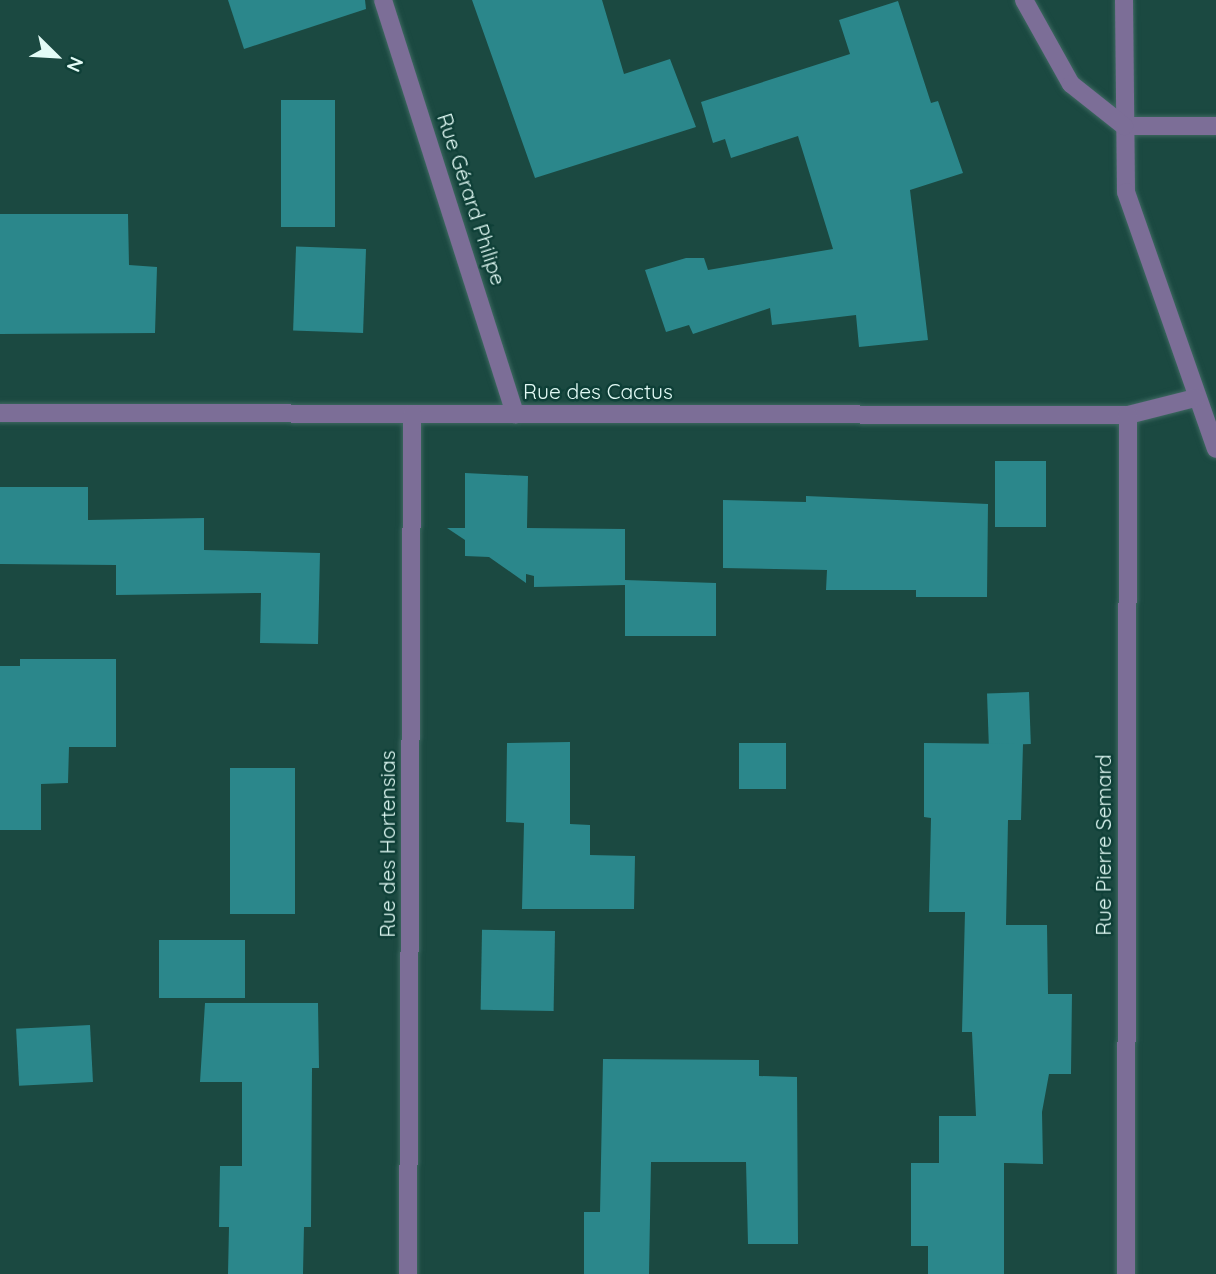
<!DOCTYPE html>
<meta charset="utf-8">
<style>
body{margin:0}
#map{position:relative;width:1216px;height:1274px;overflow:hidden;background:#1b4941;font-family:Quicksand,sans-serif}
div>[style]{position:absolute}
.building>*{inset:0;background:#2b878b;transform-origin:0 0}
.roads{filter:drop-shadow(0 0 2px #3f6962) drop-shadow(0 0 2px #3f6962)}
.minor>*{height:18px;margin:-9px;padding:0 9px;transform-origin:9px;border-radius:9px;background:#7c6e97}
.tertiary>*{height:18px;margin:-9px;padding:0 9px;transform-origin:9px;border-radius:9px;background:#7c6e97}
span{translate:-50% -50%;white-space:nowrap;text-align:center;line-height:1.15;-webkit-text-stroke:5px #0e3f37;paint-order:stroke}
.street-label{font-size:21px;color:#e3fbf6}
.north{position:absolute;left:21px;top:21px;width:70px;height:70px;-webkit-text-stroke:5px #0e3f37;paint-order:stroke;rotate:114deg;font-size:19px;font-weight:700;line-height:28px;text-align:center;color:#e3fbf6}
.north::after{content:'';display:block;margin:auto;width:24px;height:32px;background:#e3fbf6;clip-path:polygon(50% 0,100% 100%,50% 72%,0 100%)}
</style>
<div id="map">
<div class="building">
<div style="clip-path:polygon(228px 0,365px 0,366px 9px,244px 49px)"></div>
<div style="clip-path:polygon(472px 0,602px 0,624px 74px,670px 59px,696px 127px,535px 178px)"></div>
<div style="clip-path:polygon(898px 1px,931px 103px,938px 101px,963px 173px,910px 190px,928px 340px,859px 347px,856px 315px,772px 325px,770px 308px,693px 334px,689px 325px,666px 332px,645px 270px,686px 258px,704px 258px,708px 270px,833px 249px,798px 136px,731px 158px,725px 139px,713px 143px,701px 102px,850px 54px,839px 20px)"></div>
<div style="left:335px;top:100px;width:127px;height:54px;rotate:90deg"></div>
<div style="clip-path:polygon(0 214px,128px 214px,129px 265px,157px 267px,155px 333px,0 334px)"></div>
<div style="left:366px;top:249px;width:84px;height:70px;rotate:92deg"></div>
<div style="left:995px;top:461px;width:51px;height:66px"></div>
<div style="clip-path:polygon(465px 473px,528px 476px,527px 528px,625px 529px,625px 580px,716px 583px,716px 636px,625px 636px,625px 585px,534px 587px,534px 576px,526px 574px,526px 583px,489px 557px,465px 556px,465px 540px,447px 528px,465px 528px)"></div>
<div style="clip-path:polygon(0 487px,88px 487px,88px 520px,204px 518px,204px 550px,320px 553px,318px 644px,260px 643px,261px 593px,116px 595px,116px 565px,0 564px)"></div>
<div style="clip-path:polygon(806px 496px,988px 504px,987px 597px,916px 597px,916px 590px,826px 590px,827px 570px,723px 568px,723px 500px,806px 502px)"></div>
<div style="clip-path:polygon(20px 659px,116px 659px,116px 747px,69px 747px,68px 783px,41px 784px,41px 830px,0 830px,0 666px,20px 666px)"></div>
<div style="left:1029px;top:692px;width:52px;height:42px;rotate:88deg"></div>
<div style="clip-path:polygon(570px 742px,570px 824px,590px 825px,590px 855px,635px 856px,634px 909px,522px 909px,524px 823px,506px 822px,507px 743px)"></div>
<div style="left:739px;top:743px;width:47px;height:46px"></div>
<div style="clip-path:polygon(924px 743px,1023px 744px,1021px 820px,1008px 820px,1006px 925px,1047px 925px,1048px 994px,1072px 994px,1071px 1074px,1049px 1074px,1042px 1112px,1043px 1164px,1004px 1163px,1004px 1274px,928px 1274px,928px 1246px,911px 1246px,911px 1163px,939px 1163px,939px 1116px,976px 1116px,972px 1032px,962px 1032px,965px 912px,929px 912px,931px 818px,924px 817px)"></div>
<div style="left:230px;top:768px;width:65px;height:146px"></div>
<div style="left:555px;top:931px;width:80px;height:73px;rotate:91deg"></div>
<div style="left:159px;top:940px;width:86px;height:58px"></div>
<div style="clip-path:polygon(205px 1003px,318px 1003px,319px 1068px,312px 1068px,311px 1227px,304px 1227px,303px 1274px,228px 1274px,229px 1227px,219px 1227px,220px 1166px,242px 1166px,242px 1082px,200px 1082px)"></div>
<div style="left:90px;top:1025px;width:57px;height:74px;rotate:87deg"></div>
<div style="clip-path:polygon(603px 1059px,759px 1060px,759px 1076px,797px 1077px,798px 1244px,748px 1244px,746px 1162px,651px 1162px,649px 1274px,584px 1274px,584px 1212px,600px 1212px)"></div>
</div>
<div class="roads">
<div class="minor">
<div style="left:383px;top:0;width:435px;rotate:72.3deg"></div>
<div style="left:1124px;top:0;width:192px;rotate:89.4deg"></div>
<div style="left:1126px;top:192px;width:272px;rotate:70.7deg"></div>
<div style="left:1124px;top:126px;width:92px"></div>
<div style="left:0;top:413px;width:1128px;rotate:0.1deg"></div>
<div style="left:1128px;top:415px;width:69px;rotate:-14.2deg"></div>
<div style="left:408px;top:1274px;width:860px;rotate:-89.73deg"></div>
<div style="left:1126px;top:1274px;width:859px;rotate:-89.87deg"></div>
</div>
<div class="tertiary">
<div style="left:1024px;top:0;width:96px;rotate:60.8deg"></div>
<div style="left:1071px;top:84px;width:68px;rotate:38.4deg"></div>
</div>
</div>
<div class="street-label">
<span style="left:472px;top:199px;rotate:72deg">Rue Gérard Philipe</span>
<span style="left:598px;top:391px">Rue des Cactus</span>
<span style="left:387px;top:844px;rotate:-90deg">Rue des Hortensias</span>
<span style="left:1103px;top:845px;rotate:-90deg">Rue Pierre Semard</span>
</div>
<div class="north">N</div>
</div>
